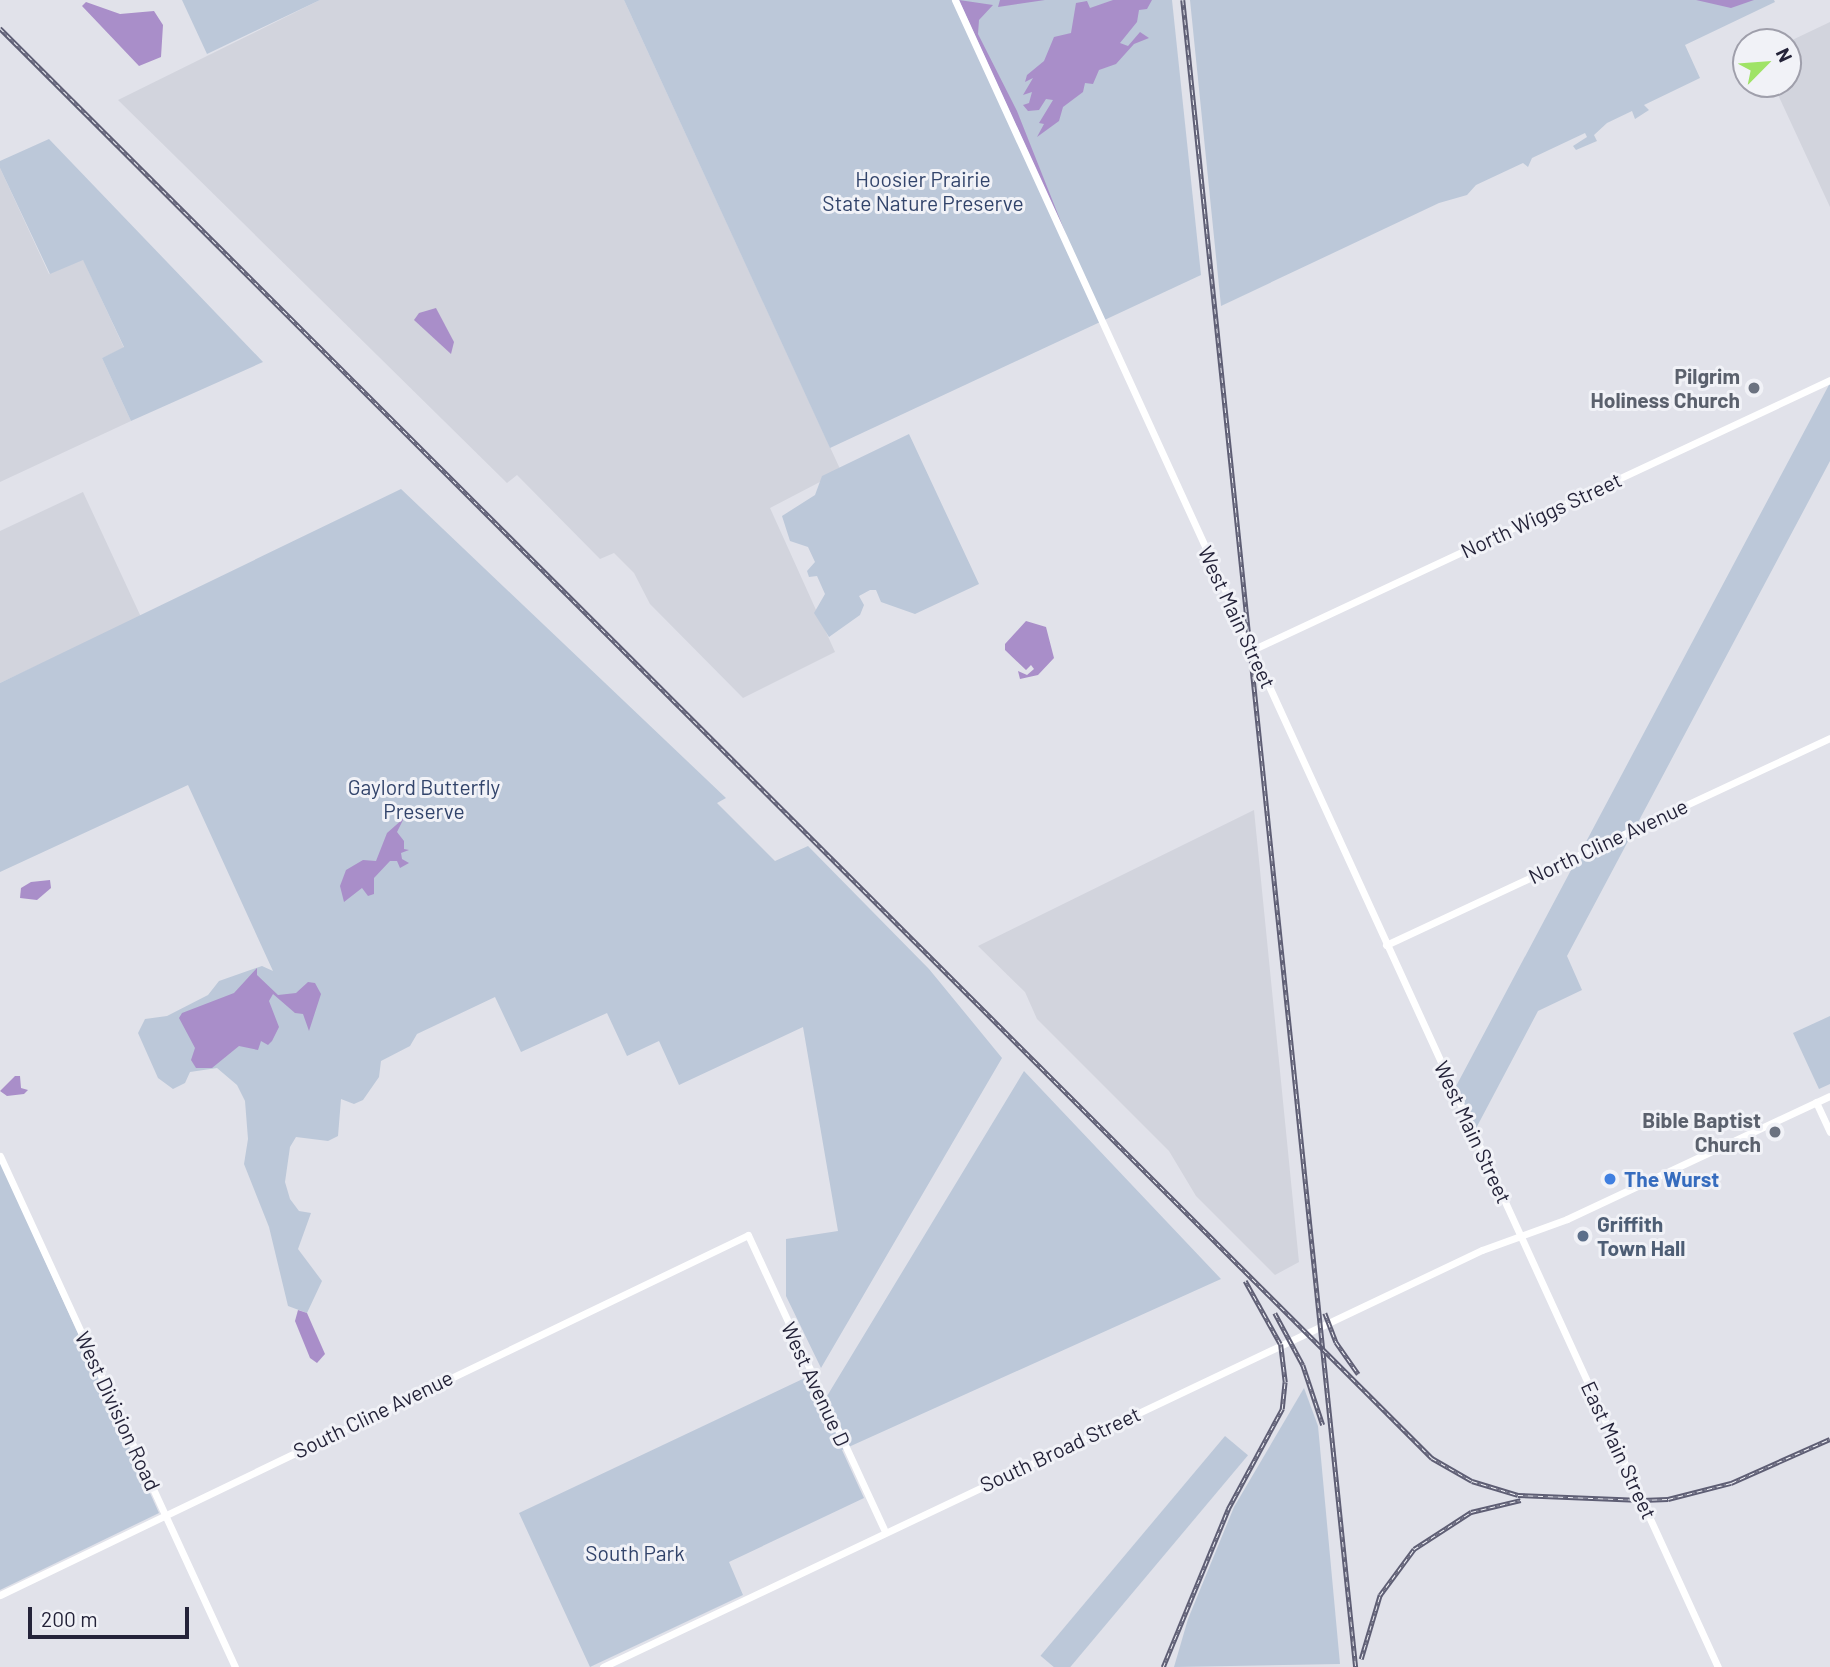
<!DOCTYPE html>
<style>
body{margin:0}
#map{position:relative;width:1830px;height:1667px;overflow:hidden;background:#e1e2ea;font-family:Barlow,sans-serif}
div>[style]{position:absolute}
.built>*{inset:0;background:#d2d4dd}
.green>*{inset:0;background:#bcc8d9;transform-origin:0 0}
.water>*{inset:0;background:#a98ec9}
.minor>*{height:7px;margin:-3.5px;padding:0 3.5px;transform-origin:3.5px;border-radius:3.5px;background:#fff}
.rail>*{height:4.5px;margin-top:-2.25px;transform-origin:0;background:repeating-linear-gradient(90deg,#f1f2f7 0 5px,#5e5e74 0 10px);box-sizing:border-box;border-block:2px solid #5e5e74}
.dots>*{width:19px;height:19px;translate:-50% -50%;box-sizing:border-box;border:4px solid #f1f2f7;border-radius:50%}
span{translate:-50% -50%;white-space:nowrap;text-align:center;line-height:1.15;-webkit-text-stroke:6px #f1f2f7;paint-order:stroke}
.park-label{font-size:21px;color:#32446b}
.worship-label{font-size:21px;color:#5b616d;font-weight:700}
.right{translate:-100% -50%;text-align:right}
.street-label{font-size:21px;color:#242339}
.shop-label{font-size:21px;color:#366cbe;font-weight:700}
.left{translate:0 -50%;text-align:left}
.service-label{font-size:21px;color:#4e5e75;font-weight:700}
.north{position:absolute;left:1732px;top:28px;width:70px;height:70px;box-sizing:border-box;background:#f1f2f7;border:2px solid #9f9fab;border-radius:50%;rotate:65deg;font-size:19px;font-weight:700;line-height:28px;text-align:center;color:#242339}
.north::after{content:'';display:block;margin:auto;width:24px;height:32px;background:#9fe366;clip-path:polygon(50% 0,100% 100%,50% 72%,0 100%)}
.scale{position:absolute;left:28px;top:1607px;width:161px;height:32px;box-sizing:border-box;border:4px solid #242339;border-top:0;padding-left:9px;font-size:21px;line-height:24px;white-space:nowrap;color:#242339;-webkit-text-stroke:5px #f1f2f7;paint-order:stroke}
</style>
<div id="map">
<div class="built">
<div style="clip-path:polygon(320px 0,624px 0,841px 471px,770px 508px,835px 652px,743px 698px,650px 604px,634px 573px,614px 553px,600px 559px,517px 475px,507px 483px,118px 100px)"></div>
<div style="clip-path:polygon(1830px 22px,1830px 207px,1773px 84px,1788px 84px,1788px 42px)"></div>
<div style="clip-path:polygon(0 168px,49px 274px,83px 259px,124px 348px,102px 358px,131px 421px,0 482px)"></div>
<div style="clip-path:polygon(83px 492px,141px 617px,0 683px,0 531px)"></div>
<div style="clip-path:polygon(1254px 810px,1299px 1262px,1275px 1275px,1196px 1196px,1169px 1151px,1037px 1019px,1025px 992px,978px 946px)"></div>
</div>
<div class="green">
<div style="clip-path:polygon(182px 0,320px 0,207px 54px)"></div>
<div style="clip-path:polygon(624px 0,1172px 0,1201px 275px,830px 448px)"></div>
<div style="clip-path:polygon(1190px 0,1774px 0,1775px 2px,1685px 45px,1700px 78px,1644px 105px,1649px 110px,1635px 119px,1632px 111px,1607px 123px,1594px 135px,1597px 141px,1576px 150px,1573px 146px,1587px 137px,1585px 133px,1532px 158px,1528px 167px,1523px 163px,1476px 185px,1467px 195px,1439px 203px,1221px 306px)"></div>
<div style="clip-path:polygon(49px 139px,263px 362px,131px 421px,102px 358px,124px 347px,83px 260px,50px 274px,0 168px,0 161px)"></div>
<div style="clip-path:polygon(1830px 383px,1830px 461px,1567px 956px,1582px 990px,1538px 1011px,1473px 1134px,1454px 1090px)"></div>
<div style="clip-path:polygon(909px 434px,979px 584px,915px 614px,881px 602px,876px 590px,870px 590px,859px 596px,864px 605px,860px 615px,829px 637px,814px 613px,825px 594px,817px 576px,809px 577px,807px 571px,815px 562px,808px 547px,790px 541px,782px 516px,815px 495px,822px 476px)"></div>
<div style="clip-path:polygon(401px 489px,726px 798px,717px 803px,775px 861px,808px 846px,929px 969px,1002px 1058px,821px 1368px,786px 1296px,786px 1239px,838px 1231px,803px 1027px,679px 1085px,659px 1041px,627px 1056px,607px 1013px,521px 1052px,495px 997px,417px 1034px,410px 1046px,381px 1061px,379px 1077px,363px 1100px,354px 1104px,341px 1099px,338px 1136px,328px 1141px,296px 1137px,290px 1147px,285px 1182px,290px 1199px,299px 1211px,311px 1213px,298px 1249px,322px 1281px,307px 1313px,288px 1306px,269px 1227px,244px 1164px,248px 1139px,245px 1101px,237px 1085px,217px 1068px,190px 1072px,185px 1083px,173px 1089px,158px 1078px,138px 1033px,145px 1019px,167px 1016px,208px 995px,219px 981px,262px 966px,273px 971px,188px 785px,0 872px,0 683px)"></div>
<div style="clip-path:polygon(1830px 1016px,1830px 1084px,1819px 1089px,1793px 1033px)"></div>
<div style="clip-path:polygon(1024px 1071px,1221px 1279px,842px 1450px,864px 1498px,729px 1562px,743px 1595px,590px 1667px,519px 1513px,809px 1376px,831px 1422px,824px 1401px)"></div>
<div style="clip-path:polygon(0 1161px,159px 1513px,0 1590px)"></div>
<div style="clip-path:polygon(1304px 1388px,1318px 1426px,1340px 1664px,1174px 1667px,1188px 1619px,1234px 1507px)"></div>
<div style="left:1225px;top:1436px;width:30px;height:287px;rotate:40deg"></div>
</div>
<div class="water">
<div style="clip-path:polygon(959px 0,993px 5px,979px 20px,978px 34px,1017px 111px,1067px 237px)"></div>
<div style="clip-path:polygon(1000px 0,1045px 0,998px 7px)"></div>
<div style="clip-path:polygon(1113px 0,1152px 0,1147px 9px,1139px 10px,1137px 22px,1120px 43px,1128px 46px,1140px 32px,1149px 38px,1134px 44px,1116px 64px,1099px 70px,1093px 84px,1085px 83px,1083px 92px,1063px 107px,1059px 121px,1037px 137px,1044px 124px,1039px 123px,1053px 100px,1046px 99px,1039px 110px,1028px 111px,1023px 105px,1029px 103px,1032px 92px,1023px 95px,1033px 78px,1025px 82px,1027px 75px,1044px 61px,1054px 37px,1071px 33px,1076px 3px,1087px 1px,1090px 8px)"></div>
<div style="clip-path:polygon(1696px 0,1754px 0,1731px 8px)"></div>
<div style="clip-path:polygon(86px 2px,120px 14px,154px 11px,163px 25px,161px 57px,139px 66px,82px 6px)"></div>
<div style="clip-path:polygon(436px 308px,454px 342px,451px 354px,414px 320px,419px 313px)"></div>
<div style="clip-path:polygon(1026px 621px,1046px 627px,1054px 658px,1038px 675px,1020px 679px,1018px 671px,1027px 675px,1034px 669px,1031px 665px,1026px 670px,1005px 650px,1005px 644px)"></div>
<div style="clip-path:polygon(404px 818px,397px 832px,404px 841px,404px 849px,409px 850px,401px 853px,402px 859px,409px 863px,400px 868px,397px 861px,390px 861px,374px 878px,374px 894px,368px 896px,362px 888px,344px 902px,340px 886px,346px 870px,363px 860px,376px 861px,387px 833px)"></div>
<div style="clip-path:polygon(50px 880px,51px 888px,37px 900px,20px 898px,21px 888px,31px 882px)"></div>
<div style="clip-path:polygon(257px 968px,257px 975px,278px 995px,296px 993px,308px 982px,315px 983px,321px 994px,309px 1031px,303px 1014px,295px 1013px,273px 994px,269px 1001px,279px 1027px,272px 1041px,268px 1045px,261px 1041px,258px 1050px,239px 1046px,212px 1068px,196px 1068px,191px 1060px,195px 1048px,179px 1018px,182px 1013px,234px 993px)"></div>
<div style="clip-path:polygon(15px 1076px,20px 1076px,21px 1088px,28px 1090px,24px 1094px,7px 1096px,0 1091px)"></div>
<div style="clip-path:polygon(298px 1310px,307px 1313px,325px 1354px,317px 1363px,310px 1358px,295px 1321px)"></div>
</div>
<div class="minor">
<div style="left:955px;top:0;width:1833px;rotate:65.41deg"></div>
<div style="left:1252px;top:650px;width:638px;rotate:-25.04deg"></div>
<div style="left:1386px;top:945px;width:490px;rotate:-25deg"></div>
<div style="left:1816px;top:1102px;width:33px;rotate:65deg"></div>
<div style="left:0;top:1156px;width:562px;rotate:65.3deg"></div>
<div style="left:0;top:1595px;width:830px;rotate:-25.7deg"></div>
<div style="left:748px;top:1235px;width:327px;rotate:65.2deg"></div>
<div style="left:603px;top:1667px;width:973px;rotate:-25.38deg"></div>
<div style="left:1482px;top:1250px;width:90px;rotate:-20deg"></div>
<div style="left:1567px;top:1219px;width:290px;rotate:-25.1deg"></div>
</div>
<div class="rail">
<div style="left:1183px;top:0;width:1676px;rotate:84.08deg"></div>
<div style="left:0;top:28px;width:2024px;rotate:44.96deg"></div>
<div style="left:1432px;top:1458px;width:46px;rotate:29.9deg"></div>
<div style="left:1472px;top:1481px;width:48px;rotate:16.9deg"></div>
<div style="left:1518px;top:1495px;width:124px;rotate:2.3deg"></div>
<div style="left:1642px;top:1500px;width:26px;rotate:-2deg"></div>
<div style="left:1668px;top:1499px;width:65px;rotate:-14.3deg"></div>
<div style="left:1731px;top:1483px;width:108px;rotate:-24deg"></div>
<div style="left:1275px;top:1313px;width:59px;rotate:61.7deg"></div>
<div style="left:1303px;top:1365px;width:63px;rotate:71.6deg"></div>
<div style="left:1325px;top:1313px;width:31px;rotate:69deg"></div>
<div style="left:1336px;top:1342px;width:39px;rotate:55deg"></div>
<div style="left:1361px;top:1659px;width:67px;rotate:-73.5deg"></div>
<div style="left:1380px;top:1595px;width:57px;rotate:-53.5deg"></div>
<div style="left:1414px;top:1549px;width:68px;rotate:-33deg"></div>
<div style="left:1471px;top:1512px;width:51px;rotate:-13.5deg"></div>
<div style="left:1163px;top:1667px;width:171px;rotate:-67.6deg"></div>
<div style="left:1228px;top:1509px;width:114px;rotate:-61.6deg"></div>
<div style="left:1282px;top:1409px;width:27px;rotate:-84deg"></div>
<div style="left:1285px;top:1382px;width:38px;rotate:-97deg"></div>
<div style="left:1280px;top:1344px;width:72px;rotate:-119.1deg"></div>
</div>
<div class="dots">
<div style="left:1754px;top:388px;background:#6b7280"></div>
<div style="left:1775px;top:1132px;background:#6b7280"></div>
<div style="left:1610px;top:1179px;background:#3f7fe0"></div>
<div style="left:1583px;top:1236px;background:#5c6f8a"></div>
</div>
<div class="park-label">
<span style="left:923px;top:191px">Hoosier Prairie<br>State Nature Preserve</span>
<span style="left:424px;top:799px">Gaylord Butterfly<br>Preserve</span>
<span style="left:635px;top:1553px">South Park</span>
</div>
<div class="worship-label">
<span class="right" style="left:1740px;top:388px">Pilgrim<br>Holiness Church</span>
<span class="right" style="left:1761px;top:1132px">Bible Baptist<br>Church</span>
</div>
<div class="street-label">
<span style="left:1541px;top:515px;rotate:-25deg">North Wiggs Street</span>
<span style="left:1237px;top:617px;rotate:65deg">West Main Street</span>
<span style="left:1608px;top:841px;rotate:-25deg">North Cline Avenue</span>
<span style="left:1473px;top:1132px;rotate:65deg">West Main Street</span>
<span style="left:816px;top:1384px;rotate:65deg">West Avenue D</span>
<span style="left:118px;top:1411px;rotate:65deg">West Division Road</span>
<span style="left:373px;top:1414px;rotate:-26deg">South Cline Avenue</span>
<span style="left:1060px;top:1449px;rotate:-25deg">South Broad Street</span>
<span style="left:1619px;top:1450px;rotate:65deg">East Main Street</span>
</div>
<div class="shop-label">
<span class="left" style="left:1624px;top:1179px">The Wurst</span>
</div>
<div class="service-label">
<span class="left" style="left:1597px;top:1236px">Griffith<br>Town Hall</span>
</div>
<div class="north">N</div>
<div class="scale">200 m</div>
</div>
